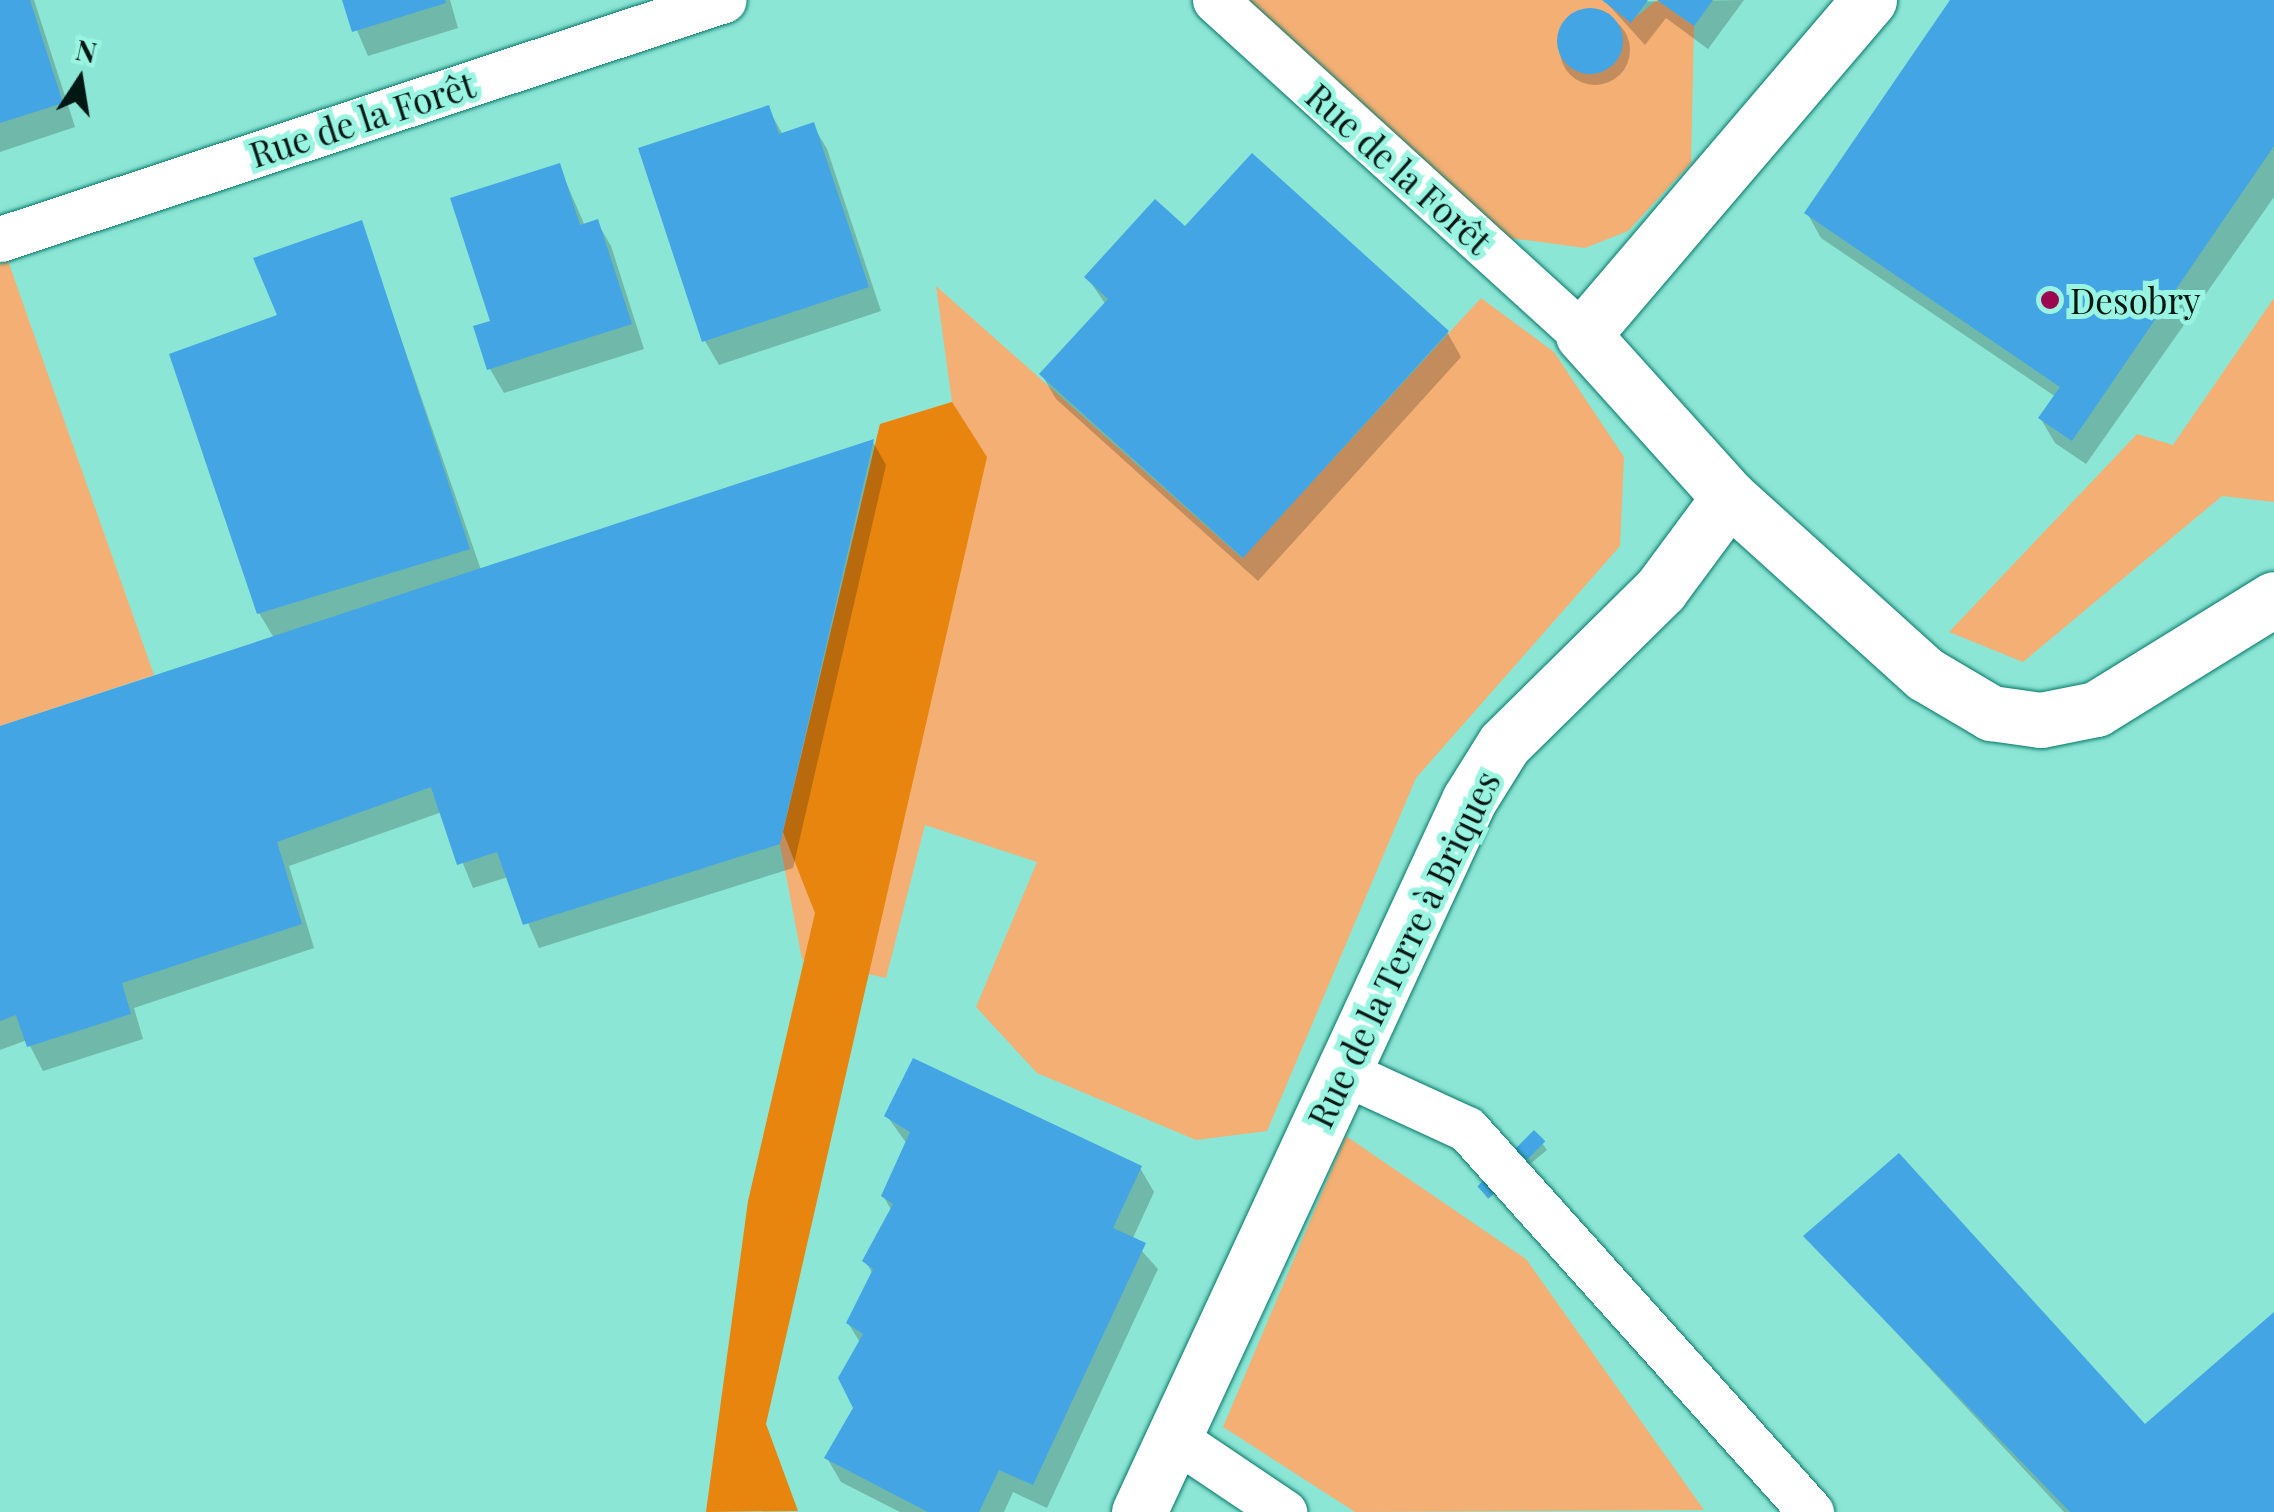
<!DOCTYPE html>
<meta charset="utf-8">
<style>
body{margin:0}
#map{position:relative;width:2274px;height:1512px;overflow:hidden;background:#8ce6d5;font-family:"Playfair Display",serif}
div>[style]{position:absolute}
.green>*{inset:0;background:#f3af74}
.forest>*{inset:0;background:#e8850f}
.shadow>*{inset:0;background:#0003}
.round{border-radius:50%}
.building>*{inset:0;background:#43a5e4;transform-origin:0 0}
.roads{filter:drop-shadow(0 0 2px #067769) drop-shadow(0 0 2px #067769)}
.minor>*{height:45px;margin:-22.5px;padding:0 22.5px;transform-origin:22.5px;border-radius:22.5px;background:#fff}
.major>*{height:55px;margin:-27.5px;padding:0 27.5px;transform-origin:27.5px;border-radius:27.5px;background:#fff}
.dots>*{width:28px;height:28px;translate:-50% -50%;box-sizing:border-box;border:5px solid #99f4e2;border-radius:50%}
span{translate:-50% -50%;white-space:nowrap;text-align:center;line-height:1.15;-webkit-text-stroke:10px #99f4e2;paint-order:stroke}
.street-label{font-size:35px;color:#001712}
.poi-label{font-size:35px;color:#001712}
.left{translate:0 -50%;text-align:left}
.north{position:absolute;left:30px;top:30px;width:100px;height:100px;-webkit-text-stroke:8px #99f4e2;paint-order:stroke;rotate:12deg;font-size:28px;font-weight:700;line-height:40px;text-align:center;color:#001712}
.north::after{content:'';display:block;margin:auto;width:35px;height:45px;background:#001712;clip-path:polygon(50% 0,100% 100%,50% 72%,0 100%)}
</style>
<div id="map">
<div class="green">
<div style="clip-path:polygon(1247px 0,1604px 0,1630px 22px,1657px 0,1694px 26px,1691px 163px,1628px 231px,1585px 248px,1495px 236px)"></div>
<div style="clip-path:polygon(8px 261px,154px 675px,0 726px,0 264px)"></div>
<div style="clip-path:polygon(936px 286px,1242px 558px,1481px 298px,1554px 352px,1624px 457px,1620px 546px,1416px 778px,1267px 1131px,1196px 1140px,1037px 1073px,976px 1007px,1037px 862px,925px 825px,886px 978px,802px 959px,780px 844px,880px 424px,952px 402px)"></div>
<div style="clip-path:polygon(2274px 298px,2274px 502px,2222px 496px,2023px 662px,1949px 632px,2137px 434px,2173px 445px)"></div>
<div style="clip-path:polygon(1346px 1136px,1526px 1259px,1704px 1510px,1355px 1512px,1223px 1427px)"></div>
</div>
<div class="forest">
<div style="clip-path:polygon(952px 402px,987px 457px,766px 1424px,798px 1511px,706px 1512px,748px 1201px,815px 913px,783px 832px,880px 424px)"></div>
</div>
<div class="shadow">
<div style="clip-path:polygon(0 0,34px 0,75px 127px,0 152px)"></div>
<div style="clip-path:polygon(344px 0,450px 0,458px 28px,368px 56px)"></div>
<div style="clip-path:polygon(1744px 0,1708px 49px,1666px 18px,1645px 45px,1606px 2px)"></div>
<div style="clip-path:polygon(1955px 0,2274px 0,2274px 197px,2086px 464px,2055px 443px,2041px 419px,2056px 397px,1821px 238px,1807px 213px)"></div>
<div class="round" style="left:1560px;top:15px;width:70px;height:70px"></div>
<div style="clip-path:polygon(768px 108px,783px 135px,813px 125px,827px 149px,881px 311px,719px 365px,705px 341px)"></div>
<div style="clip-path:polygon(559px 166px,585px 226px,597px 222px,611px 246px,644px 349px,504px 393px,490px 369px)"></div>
<div style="clip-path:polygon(361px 223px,481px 570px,873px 442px,886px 465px,793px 868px,539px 948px,508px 877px,473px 888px,442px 812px,289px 866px,314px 948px,134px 1008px,143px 1039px,43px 1071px,27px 1040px,0 1050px,0 728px,274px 638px,259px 613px,280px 316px)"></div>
<div style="clip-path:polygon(1185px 230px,1447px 332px,1461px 357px,1258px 581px,1056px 399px,1042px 375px,1106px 305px,1087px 277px)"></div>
<div style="clip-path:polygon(887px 1116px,1140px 1168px,1154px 1192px,1132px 1240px,1158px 1269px,1047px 1508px,1013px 1492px,1004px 1512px,900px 1512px,841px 1482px,827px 1458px,856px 1408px,861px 1344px,848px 1323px,873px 1274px,865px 1261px,892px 1211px,883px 1196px,907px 1144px)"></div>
<div style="clip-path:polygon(1542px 1143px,1547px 1150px,1488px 1199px,1480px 1189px)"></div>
<div style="clip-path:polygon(1807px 1237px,2144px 1428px,2274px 1316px,2274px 1512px,2064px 1512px)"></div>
</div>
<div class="building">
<div style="clip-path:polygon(0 0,30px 0,63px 103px,0 123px)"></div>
<div style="clip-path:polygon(342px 0,445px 0,446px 3px,352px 32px)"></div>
<div style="clip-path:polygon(1602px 0,1648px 0,1631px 23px)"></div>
<div style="clip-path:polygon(1657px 0,1713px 0,1694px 26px)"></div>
<div style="clip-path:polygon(1950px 0,2274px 0,2274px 146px,2072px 441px,2038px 418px,2060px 387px,1804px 213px)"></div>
<div class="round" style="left:1557px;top:8px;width:66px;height:66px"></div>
<div style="clip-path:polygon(769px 105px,779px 134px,814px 122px,869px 287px,702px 342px,638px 148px)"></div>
<div style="clip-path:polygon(1252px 153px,1449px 331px,1243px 558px,1039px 374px,1108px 299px,1084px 277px,1155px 199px,1185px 226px)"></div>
<div style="clip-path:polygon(560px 163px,580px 225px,598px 219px,632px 324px,487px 370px,473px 326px,490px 321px,450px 198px)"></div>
<div style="clip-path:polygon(362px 220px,470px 549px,257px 614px,169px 354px,277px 315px,253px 258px)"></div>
<div style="clip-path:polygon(874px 439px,780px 844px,523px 925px,497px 852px,457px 865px,431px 787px,277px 842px,302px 924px,122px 983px,131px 1014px,27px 1047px,16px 1015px,0 1021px,0 726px)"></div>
<div style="clip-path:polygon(913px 1058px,1142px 1166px,1113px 1228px,1146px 1243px,1033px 1485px,999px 1470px,979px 1512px,928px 1512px,824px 1458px,853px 1408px,838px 1378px,863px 1334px,846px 1323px,873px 1269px,862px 1261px,893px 1204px,881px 1196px,910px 1132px,884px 1116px)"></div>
<div style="left:1534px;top:1130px;width:16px;height:80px;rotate:45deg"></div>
<div style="clip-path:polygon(1899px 1153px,2145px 1424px,2274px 1312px,2274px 1512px,2070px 1512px,1803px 1236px)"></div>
</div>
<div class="roads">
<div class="minor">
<div style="left:1215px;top:0;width:498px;rotate:42.3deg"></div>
<div style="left:0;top:239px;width:762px;rotate:-18.27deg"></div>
<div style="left:1343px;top:1072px;width:136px;rotate:24.7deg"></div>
<div style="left:1467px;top:1129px;width:515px;rotate:48.07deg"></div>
<div style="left:1174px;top:1438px;width:133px;rotate:33.9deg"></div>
</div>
<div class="major">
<div style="left:1869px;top:0;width:440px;rotate:130.5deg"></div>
<div style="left:1583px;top:335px;width:218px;rotate:48deg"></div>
<div style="left:1729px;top:497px;width:264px;rotate:42.1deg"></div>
<div style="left:1925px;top:674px;width:77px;rotate:30.6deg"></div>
<div style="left:1991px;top:713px;width:50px;rotate:8deg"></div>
<div style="left:2041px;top:720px;width:56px;rotate:-11.3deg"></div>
<div style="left:2096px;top:709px;width:209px;rotate:-31.7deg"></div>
<div style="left:1139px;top:1512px;width:785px;rotate:-65.13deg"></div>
<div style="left:1469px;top:800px;width:66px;rotate:-58deg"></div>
<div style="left:1504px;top:744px;width:221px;rotate:-44.6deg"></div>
<div style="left:1661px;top:589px;width:114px;rotate:-53.5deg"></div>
</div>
</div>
<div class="dots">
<div style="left:2050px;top:300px;background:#9d0651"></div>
</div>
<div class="street-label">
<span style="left:362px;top:119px;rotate:-18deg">Rue de la Forêt</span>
<span style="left:1399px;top:168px;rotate:42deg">Rue de la Forêt</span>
<span style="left:1403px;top:949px;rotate:-64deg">Rue de la Terre à Briques</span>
</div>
<div class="poi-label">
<span class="left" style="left:2070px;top:300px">Desobry</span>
</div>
<div class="north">N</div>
</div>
